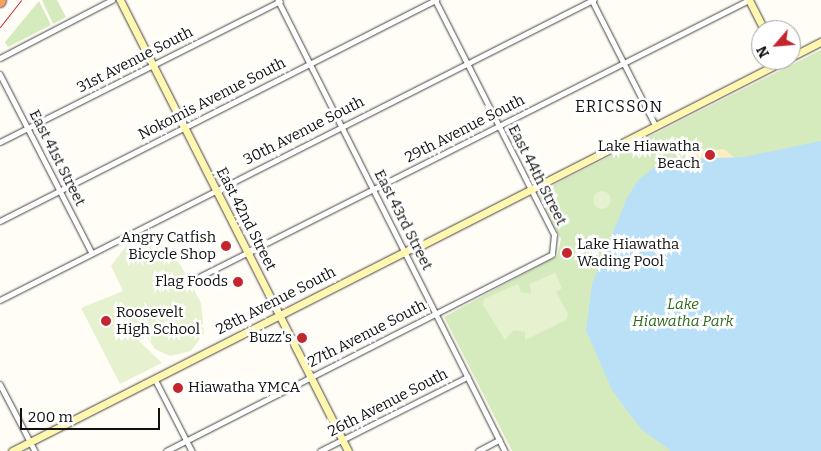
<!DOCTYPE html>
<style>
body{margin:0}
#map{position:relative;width:821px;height:451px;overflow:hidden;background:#fffdf5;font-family:Bitter,serif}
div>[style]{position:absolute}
.green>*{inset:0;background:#d5ebbd}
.sand>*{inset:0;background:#fbeec1}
.pitch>*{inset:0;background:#e6f2cf}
.round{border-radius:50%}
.water>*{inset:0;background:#b9e0f7}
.roads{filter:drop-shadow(0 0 1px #444) drop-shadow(0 0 1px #444)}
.street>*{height:4.5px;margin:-2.25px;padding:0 2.25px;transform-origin:2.25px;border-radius:2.25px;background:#fff}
.secondary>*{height:7px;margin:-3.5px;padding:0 3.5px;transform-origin:3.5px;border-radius:3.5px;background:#fff6b0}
.highway>*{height:9px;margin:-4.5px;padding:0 4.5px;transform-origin:4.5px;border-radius:4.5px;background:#f5a25d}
.tram>*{height:1px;margin:-0.5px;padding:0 0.5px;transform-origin:0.5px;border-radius:0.5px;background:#c4262e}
.dots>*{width:14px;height:14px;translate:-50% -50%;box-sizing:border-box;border:2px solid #fff;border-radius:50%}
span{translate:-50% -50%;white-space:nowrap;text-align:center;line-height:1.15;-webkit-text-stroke:5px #fff;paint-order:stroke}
.street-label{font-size:15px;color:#111}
.poi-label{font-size:15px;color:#111}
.right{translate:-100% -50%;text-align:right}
.left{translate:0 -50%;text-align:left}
.park-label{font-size:15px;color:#2f6b1f;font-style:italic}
.neighbourhood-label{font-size:16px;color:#111;letter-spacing:1px}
.north{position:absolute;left:751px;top:20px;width:50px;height:50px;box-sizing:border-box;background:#fff;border:1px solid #a0a0a0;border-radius:50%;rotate:243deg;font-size:14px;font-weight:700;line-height:20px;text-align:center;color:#111}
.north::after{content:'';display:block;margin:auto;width:18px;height:22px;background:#c4262e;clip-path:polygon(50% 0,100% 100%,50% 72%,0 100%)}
.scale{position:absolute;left:20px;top:408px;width:140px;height:22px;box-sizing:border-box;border:2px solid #111;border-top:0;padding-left:6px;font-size:15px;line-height:18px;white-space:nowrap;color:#111;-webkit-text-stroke:4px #fff;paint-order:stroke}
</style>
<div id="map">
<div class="green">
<div style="clip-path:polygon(42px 0,57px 0,66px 17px,53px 24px)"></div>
<div style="clip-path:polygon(39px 1px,51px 25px,8px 47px,5px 42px)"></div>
<div style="clip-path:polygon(821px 50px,821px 451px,512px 451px,444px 317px,557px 256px,561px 239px,538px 193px)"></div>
</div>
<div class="sand">
<div style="clip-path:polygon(724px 149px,735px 158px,679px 161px,693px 152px)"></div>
</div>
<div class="pitch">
<div class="round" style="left:593px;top:191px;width:18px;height:18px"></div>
<div style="clip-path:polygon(143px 238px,165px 245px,181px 266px,201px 303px,204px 333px,191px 351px,170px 356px,155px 349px,147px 337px,140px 340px,132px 325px,139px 341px,162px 363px,120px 384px,81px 308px,123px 291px,111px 266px,126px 246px)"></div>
<div style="clip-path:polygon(555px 273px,562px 288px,556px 292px,568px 314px,566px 320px,525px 340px,525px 332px,514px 330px,505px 340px,483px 305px,484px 299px,518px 284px,521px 292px,531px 294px,530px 284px)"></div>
</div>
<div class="water">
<div style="clip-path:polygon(821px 141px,821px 451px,671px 451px,641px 429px,612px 390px,586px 330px,592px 284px,627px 198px,638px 180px,655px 167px,690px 159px,744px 157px)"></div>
</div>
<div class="roads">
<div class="street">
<div style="left:278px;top:0;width:505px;rotate:63.28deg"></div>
<div style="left:592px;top:0;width:141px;rotate:63.1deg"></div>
<div style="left:0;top:58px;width:126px;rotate:-27.4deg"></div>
<div style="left:0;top:74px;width:201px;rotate:62.8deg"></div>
<div style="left:0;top:142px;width:313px;rotate:-26.7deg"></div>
<div style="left:0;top:221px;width:489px;rotate:-26.9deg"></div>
<div style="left:193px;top:280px;width:623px;rotate:-26.73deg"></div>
<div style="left:0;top:300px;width:665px;rotate:-26.83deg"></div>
<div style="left:155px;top:379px;width:81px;rotate:62.8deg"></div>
<div style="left:0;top:384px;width:76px;rotate:62.4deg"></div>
<div style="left:166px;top:451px;width:433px;rotate:-27deg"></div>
<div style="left:552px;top:254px;width:19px;rotate:-84deg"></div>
<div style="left:554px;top:235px;width:263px;rotate:-116.9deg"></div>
<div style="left:320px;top:451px;width:165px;rotate:-26.7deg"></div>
<div style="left:478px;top:451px;width:24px;rotate:-28deg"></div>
</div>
<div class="secondary">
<div style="left:120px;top:0;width:505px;rotate:63.18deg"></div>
<div style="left:749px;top:0;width:34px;rotate:63deg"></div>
<div style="left:791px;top:57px;width:34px;rotate:-27deg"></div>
<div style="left:414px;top:249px;width:416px;rotate:-27deg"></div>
<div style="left:12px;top:451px;width:453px;rotate:-26.9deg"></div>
</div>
<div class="highway">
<div style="left:0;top:2px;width:2px;rotate:-63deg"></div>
</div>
</div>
<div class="tram">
<div style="left:0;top:27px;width:34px;rotate:-52deg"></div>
</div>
<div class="dots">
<div style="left:710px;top:155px;background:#c4262e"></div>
<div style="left:226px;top:246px;background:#c4262e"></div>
<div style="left:567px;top:253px;background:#c4262e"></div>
<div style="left:238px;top:282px;background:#c4262e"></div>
<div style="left:106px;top:321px;background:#c4262e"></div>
<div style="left:302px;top:338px;background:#c4262e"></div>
<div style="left:178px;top:388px;background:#c4262e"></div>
</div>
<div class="street-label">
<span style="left:135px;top:60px;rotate:-27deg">31st Avenue South</span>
<span style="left:212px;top:99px;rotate:-27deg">Nokomis Avenue South</span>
<span style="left:465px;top:129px;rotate:-27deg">29th Avenue South</span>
<span style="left:304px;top:131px;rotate:-27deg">30th Avenue South</span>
<span style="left:57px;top:158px;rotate:63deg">East 41st Street</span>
<span style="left:537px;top:175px;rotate:63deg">East 44th Street</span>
<span style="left:246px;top:219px;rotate:63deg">East 42nd Street</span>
<span style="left:403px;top:220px;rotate:63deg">East 43rd Street</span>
<span style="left:276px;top:301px;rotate:-27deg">28th Avenue South</span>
<span style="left:367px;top:334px;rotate:-27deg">27th Avenue South</span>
<span style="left:388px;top:403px;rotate:-27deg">26th Avenue South</span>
</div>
<div class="poi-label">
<span class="right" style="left:700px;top:155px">Lake Hiawatha<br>Beach</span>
<span class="right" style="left:216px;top:246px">Angry Catfish<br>Bicycle Shop</span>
<span class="left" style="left:577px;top:253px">Lake Hiawatha<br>Wading Pool</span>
<span class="right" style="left:228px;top:282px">Flag Foods</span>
<span class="left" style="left:116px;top:321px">Roosevelt<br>High School</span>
<span class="right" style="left:292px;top:338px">Buzz's</span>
<span class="left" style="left:188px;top:388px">Hiawatha YMCA</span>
</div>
<div class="park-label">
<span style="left:683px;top:313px">Lake<br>Hiawatha Park</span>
</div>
<div class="neighbourhood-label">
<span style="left:619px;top:107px">ERICSSON</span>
</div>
<div class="north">N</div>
<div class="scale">200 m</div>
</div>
